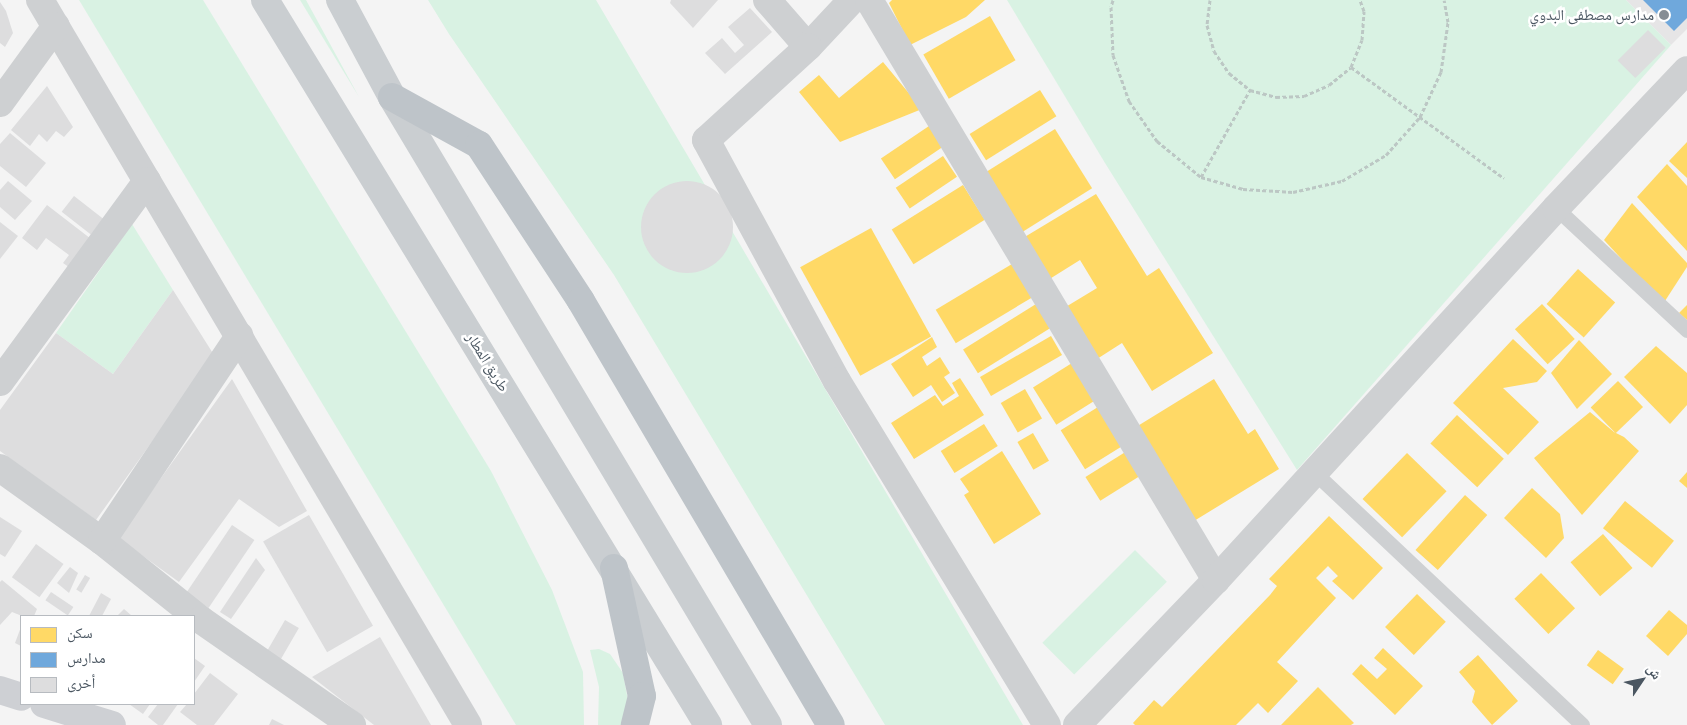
<!DOCTYPE html>
<meta charset="utf-8">
<style>
body{margin:0}
#map{position:relative;width:1687px;height:725px;overflow:hidden;background:#f4f4f4;font-family:"Public Sans","Noto Naskh Arabic",sans-serif}
div>[style]{position:absolute}
.education>*{inset:0;background:#e6e5e6}
.green>*{inset:0;background:#d9f2e3;transform-origin:0 0}
.homes>*{inset:0;background:#ffd966;transform-origin:0 0}
.schools>*{inset:0;background:#6fa8dc}
.building>*{inset:0;background:#ddddde;transform-origin:0 0}
.round{border-radius:50%}
.path>*{height:3px;margin-top:-1.5px;transform-origin:0;background:repeating-linear-gradient(90deg,#bcc7c4 0 4px,transparent 0 6.5px)}
.lane>*{height:15px;margin:-7.5px;padding:0 7.5px;transform-origin:7.5px;border-radius:7.5px;background:#ced0d2}
.street>*{height:28px;margin:-14px;padding:0 14px;transform-origin:14px;border-radius:14px;background:#ced0d2}
.secondary>*{height:28px;margin:-14px;padding:0 14px;transform-origin:14px;border-radius:14px;background:#ced0d4}
.primary>*{height:28px;margin:-14px;padding:0 14px;transform-origin:14px;border-radius:14px;background:#caced1}
.highway>*{height:28px;margin:-14px;padding:0 14px;transform-origin:14px;border-radius:14px;background:#bec4c9}
.dots>*{width:14px;height:14px;translate:-50% -50%;box-sizing:border-box;border:2px solid #fff;border-radius:50%}
span{translate:-50% -50%;white-space:nowrap;text-align:center;line-height:1.15;-webkit-text-stroke:5px #fff;paint-order:stroke}
.poi-label{font-size:15px;color:#4a5661}
.right{translate:-100% -50%;text-align:right}
.street-label{font-size:15px;color:#4a5661}
.legend{position:absolute;left:20px;top:615px;width:175px;height:90px;box-sizing:border-box;background:#fff;border:1px solid #b7bbc0;margin:0;padding:6px 9px;list-style:none;font-size:15px;color:#4a5661}
.legend li{display:flex;align-items:center;gap:10px;height:25px}
.legend b{width:25px;border:1px solid #b7bbc0}
.north{position:absolute;left:1617px;top:655px;width:50px;height:50px;-webkit-text-stroke:4px #fff;paint-order:stroke;rotate:56deg;font-size:14px;font-weight:700;line-height:20px;text-align:center;color:#4a5661}
.north::after{content:'';display:block;margin:auto;width:18px;height:22px;background:#4a5661;clip-path:polygon(50% 0,100% 100%,50% 72%,0 100%)}
</style>
<div id="map">
<div class="education">
<div style="clip-path:polygon(1626px 0,1687px 0,1687px 29px,1671px 45px)"></div>
</div>
<div class="green">
<div style="clip-path:polygon(79px 0,203px 0,491px 471px,552px 590px,583px 672px,584px 725px,516px 725px)"></div>
<div style="clip-path:polygon(300px 0,306px 0,359px 97px)"></div>
<div style="clip-path:polygon(428px 0,596px 0,1023px 725px,885px 725px,614px 275px,449px 34px)"></div>
<div style="clip-path:polygon(1007px 0,1626px 0,1671px 45px,1297px 470px,1105px 163px)"></div>
<div style="clip-path:polygon(132px 224px,173px 290px,113px 374px,56px 333px)"></div>
<div style="left:1135px;top:550px;width:45px;height:131px;rotate:45deg"></div>
<div style="clip-path:polygon(599px 649px,610px 654px,623px 673px,628px 701px,621px 725px,598px 725px,599px 687px,590px 650px)"></div>
</div>
<div class="homes">
<div style="clip-path:polygon(892px 0,985px 0,966px 17px,910px 45px,889px 3px)"></div>
<div style="left:990px;top:16px;width:51px;height:77px;rotate:60deg"></div>
<div style="clip-path:polygon(883px 62px,922px 109px,840px 142px,799px 92px,819px 75px,839px 98px)"></div>
<div style="left:1040px;top:90px;width:31px;height:83px;rotate:58deg"></div>
<div style="left:929px;top:126px;width:25px;height:58px;rotate:56deg"></div>
<div style="left:1055px;top:129px;width:70px;height:86px;rotate:58deg"></div>
<div style="clip-path:polygon(1687px 142px,1687px 178px,1669px 161px)"></div>
<div style="left:943px;top:156px;width:25px;height:57px;rotate:56deg"></div>
<div style="clip-path:polygon(1667px 164px,1687px 186px,1687px 251px,1637px 197px)"></div>
<div style="left:963px;top:185px;width:41px;height:84px;rotate:58deg"></div>
<div style="clip-path:polygon(1096px 194px,1147px 276px,1159px 268px,1213px 353px,1152px 391px,1122px 343px,1097px 359px,1064px 308px,1097px 288px,1080px 260px,1048px 280px,1023px 238px)"></div>
<div style="clip-path:polygon(1632px 203px,1687px 263px,1687px 267px,1663px 304px,1604px 240px)"></div>
<div style="left:871px;top:228px;width:124px;height:81px;rotate:61deg"></div>
<div style="left:1012px;top:264px;width:39px;height:89px;rotate:59deg"></div>
<div style="left:1578px;top:269px;width:50px;height:47px;rotate:42deg"></div>
<div style="left:1036px;top:304px;width:28px;height:86px;rotate:58deg"></div>
<div style="left:1542px;top:304px;width:48px;height:37px;rotate:47deg"></div>
<div style="clip-path:polygon(1687px 305px,1687px 320px,1679px 313px)"></div>
<div style="left:1051px;top:336px;width:22px;height:82px;rotate:60deg"></div>
<div style="clip-path:polygon(932px 337px,937px 347px,922px 357px,927px 366px,940px 357px,950px 373px,944px 377px,955px 393px,942px 402px,931px 385px,913px 397px,891px 364px)"></div>
<div style="clip-path:polygon(1513px 339px,1547px 371px,1537px 382px,1503px 388px,1539px 422px,1508px 455px,1453px 403px)"></div>
<div style="clip-path:polygon(1579px 340px,1612px 374px,1577px 409px,1551px 373px)"></div>
<div style="clip-path:polygon(1656px 346px,1687px 373px,1687px 405px,1670px 424px,1624px 377px)"></div>
<div style="left:1072px;top:363px;width:44px;height:46px;rotate:58deg"></div>
<div style="clip-path:polygon(960px 378px,984px 415px,914px 459px,891px 423px,935px 395px,943px 406px,959px 396px,952px 383px)"></div>
<div style="clip-path:polygon(1214px 379px,1248px 434px,1255px 429px,1279px 469px,1194px 521px,1136px 427px)"></div>
<div style="left:1618px;top:381px;width:36px;height:38px;rotate:46deg"></div>
<div style="left:1025px;top:389px;width:34px;height:28px;rotate:60deg"></div>
<div style="left:1098px;top:407px;width:46px;height:44px;rotate:58deg"></div>
<div style="clip-path:polygon(1590px 412px,1614px 432px,1624px 437px,1639px 451px,1582px 515px,1534px 458px)"></div>
<div style="left:1457px;top:415px;width:64px;height:39px;rotate:43deg"></div>
<div style="left:984px;top:424px;width:26px;height:51px;rotate:58deg"></div>
<div style="left:1033px;top:433px;width:32px;height:18px;rotate:60deg"></div>
<div style="clip-path:polygon(1002px 451px,1041px 514px,994px 544px,964px 495px,969px 492px,960px 479px)"></div>
<div style="left:1127px;top:451px;width:28px;height:49px;rotate:58deg"></div>
<div style="left:1407px;top:453px;width:55px;height:64px;rotate:44deg"></div>
<div style="clip-path:polygon(1687px 472px,1687px 488px,1679px 481px)"></div>
<div style="clip-path:polygon(1532px 488px,1560px 514px,1564px 538px,1546px 558px,1504px 518px)"></div>
<div style="left:1465px;top:495px;width:30px;height:74px;rotate:42deg"></div>
<div style="left:1625px;top:501px;width:63px;height:35px;rotate:39deg"></div>
<div style="clip-path:polygon(1329px 516px,1383px 568px,1353px 600px,1332px 581px,1338px 576px,1328px 566px,1316px 578px,1336px 598px,1277px 662px,1298px 681px,1268px 713px,1258px 703px,1236px 725px,1135px 725px,1133px 723px,1154px 700px,1162px 707px,1270px 595px,1277px 586px,1269px 579px)"></div>
<div style="left:1603px;top:534px;width:45px;height:43px;rotate:49deg"></div>
<div style="left:1541px;top:573px;width:49px;height:37px;rotate:46deg"></div>
<div style="left:1417px;top:594px;width:40px;height:46px;rotate:44deg"></div>
<div style="clip-path:polygon(1669px 610px,1687px 625px,1687px 634px,1668px 656px,1646px 636px)"></div>
<div style="clip-path:polygon(1383px 648px,1423px 686px,1395px 715px,1352px 674px,1361px 664px,1377px 679px,1387px 669px,1374px 658px)"></div>
<div style="left:1598px;top:650px;width:32px;height:19px;rotate:36deg"></div>
<div style="clip-path:polygon(1478px 655px,1518px 701px,1492px 725px,1472px 702px,1475px 691px,1459px 672px)"></div>
<div style="clip-path:polygon(1318px 687px,1354px 723px,1351px 725px,1281px 725px)"></div>
</div>
<div class="schools">
<div style="clip-path:polygon(1643px 0,1687px 0,1687px 18px,1674px 31px)"></div>
</div>
<div class="building">
<div style="clip-path:polygon(671px 0,718px 0,693px 28px,670px 3px)"></div>
<div style="clip-path:polygon(0 2px,6px 11px,13px 33px,5px 47px,0 43px)"></div>
<div style="clip-path:polygon(750px 8px,772px 32px,725px 74px,705px 53px,722px 38px,735px 53px,744px 45px,728px 27px)"></div>
<div style="left:1648px;top:30px;width:25px;height:43px;rotate:45deg"></div>
<div style="clip-path:polygon(47px 86px,73px 127px,64px 137px,56px 131px,47px 142px,39px 134px,30px 146px,11px 130px)"></div>
<div style="clip-path:polygon(10px 133px,46px 163px,26px 187px,0 166px,0 144px)"></div>
<div class="round" style="left:641px;top:181px;width:92px;height:92px"></div>
<div style="clip-path:polygon(8px 181px,32px 201px,15px 220px,0 207px,0 190px)"></div>
<div style="left:74px;top:196px;width:37px;height:20px;rotate:38deg"></div>
<div style="clip-path:polygon(47px 205px,95px 242px,73px 270px,63px 263px,69px 255px,46px 238px,37px 250px,22px 238px)"></div>
<div style="clip-path:polygon(0 222px,18px 236px,0 259px)"></div>
<div style="clip-path:polygon(173px 290px,214px 355px,96px 520px,0 451px,0 410px,56px 333px,113px 374px)"></div>
<div style="clip-path:polygon(232px 379px,307px 511px,279px 527px,239px 499px,179px 582px,118px 538px)"></div>
<div style="left:309px;top:515px;width:128px;height:53px;rotate:60deg"></div>
<div style="clip-path:polygon(0 517px,22px 531px,5px 557px,0 554px)"></div>
<div style="left:232px;top:525px;width:27px;height:82px;rotate:34deg"></div>
<div style="left:36px;top:544px;width:34px;height:41px;rotate:36deg"></div>
<div style="clip-path:polygon(256px 558px,265px 570px,231px 619px,220px 612px)"></div>
<div style="clip-path:polygon(70px 567px,78px 573px,69px 593px,57px 583px)"></div>
<div style="left:85px;top:575px;width:6px;height:17px;rotate:31deg"></div>
<div style="clip-path:polygon(2px 580px,37px 609px,34px 616px,22px 616px,12px 612px,0 625px,0 582px)"></div>
<div style="left:51px;top:592px;width:27px;height:10px;rotate:34deg"></div>
<div style="clip-path:polygon(101px 593px,111px 599px,102px 616px,89px 616px)"></div>
<div style="clip-path:polygon(124px 609px,132px 616px,117px 616px)"></div>
<div style="left:285px;top:620px;width:16px;height:37px;rotate:30deg"></div>
<div style="clip-path:polygon(21px 627px,21px 646px,15px 643px)"></div>
<div style="clip-path:polygon(380px 637px,431px 725px,374px 725px,312px 677px)"></div>
<div style="clip-path:polygon(194px 658px,205px 666px,194px 682px)"></div>
<div style="clip-path:polygon(210px 673px,238px 694px,214px 725px,197px 725px,180px 712px,187px 704px,194px 704px,194px 694px)"></div>
<div style="clip-path:polygon(129px 704px,150px 704px,143px 714px)"></div>
<div style="clip-path:polygon(158px 704px,178px 704px,163px 725px,158px 725px,148px 717px)"></div>
<div style="clip-path:polygon(272px 719px,284px 725px,269px 725px)"></div>
</div>
<div class="path">
<div style="left:1113px;top:0;width:7px;rotate:106deg"></div>
<div style="left:1111px;top:7px;width:48px;rotate:87.6deg"></div>
<div style="left:1113px;top:55px;width:49px;rotate:70.8deg"></div>
<div style="left:1129px;top:101px;width:49px;rotate:55deg"></div>
<div style="left:1157px;top:141px;width:57px;rotate:39.3deg"></div>
<div style="left:1201px;top:177px;width:44px;rotate:15.9deg"></div>
<div style="left:1243px;top:189px;width:50px;rotate:3.4deg"></div>
<div style="left:1293px;top:192px;width:50px;rotate:-12.7deg"></div>
<div style="left:1342px;top:181px;width:51px;rotate:-30.6deg"></div>
<div style="left:1386px;top:155px;width:51px;rotate:-48.2deg"></div>
<div style="left:1420px;top:117px;width:50px;rotate:-65deg"></div>
<div style="left:1441px;top:72px;width:50px;rotate:-82deg"></div>
<div style="left:1448px;top:22px;width:22px;rotate:-100deg"></div>
<div style="left:1210px;top:0;width:25px;rotate:97deg"></div>
<div style="left:1207px;top:25px;width:27px;rotate:75deg"></div>
<div style="left:1214px;top:51px;width:27px;rotate:56deg"></div>
<div style="left:1229px;top:73px;width:27px;rotate:39deg"></div>
<div style="left:1250px;top:90px;width:27px;rotate:15deg"></div>
<div style="left:1276px;top:97px;width:28px;rotate:-2deg"></div>
<div style="left:1304px;top:96px;width:27px;rotate:-24deg"></div>
<div style="left:1329px;top:85px;width:28px;rotate:-39deg"></div>
<div style="left:1351px;top:67px;width:29px;rotate:-68deg"></div>
<div style="left:1362px;top:40px;width:29px;rotate:-86deg"></div>
<div style="left:1364px;top:11px;width:12px;rotate:-110deg"></div>
<div style="left:1351px;top:67px;width:189px;rotate:36deg"></div>
<div style="left:1201px;top:177px;width:100px;rotate:-60.6deg"></div>
</div>
<div class="lane">
<div style="left:1556px;top:208px;width:179px;rotate:43deg"></div>
<div style="left:1315px;top:473px;width:367px;rotate:43.3deg"></div>
</div>
<div class="street">
<div style="left:40px;top:0;width:842px;rotate:59.44deg"></div>
<div style="left:767px;top:0;width:62px;rotate:48.9deg"></div>
<div style="left:852px;top:0;width:64px;rotate:133.1deg"></div>
<div style="left:808px;top:47px;width:138px;rotate:137.6deg"></div>
<div style="left:706px;top:140px;width:274px;rotate:61.5deg"></div>
<div style="left:837px;top:381px;width:403px;rotate:58.6deg"></div>
<div style="left:869px;top:0;width:676px;rotate:59.11deg"></div>
<div style="left:0;top:103px;width:95px;rotate:-54deg"></div>
<div style="left:0;top:382px;width:249px;rotate:-53.8deg"></div>
<div style="left:0;top:468px;width:125px;rotate:35.6deg"></div>
<div style="left:102px;top:541px;width:127px;rotate:38.6deg"></div>
<div style="left:201px;top:620px;width:184px;rotate:34.8deg"></div>
<div style="left:102px;top:541px;width:247px;rotate:-56.2deg"></div>
<div style="left:1077px;top:725px;width:201px;rotate:-46.2deg"></div>
<div style="left:1216px;top:580px;width:504px;rotate:-47.57deg"></div>
<div style="left:1556px;top:208px;width:190px;rotate:-46.5deg"></div>
</div>
<div class="secondary">
<div style="left:0;top:690px;width:22px;rotate:18deg"></div>
<div style="left:44px;top:704px;width:71px;rotate:17.2deg"></div>
</div>
<div class="primary">
<div style="left:265px;top:0;width:850px;rotate:58.57deg"></div>
<div style="left:340px;top:0;width:110px;rotate:61.8deg"></div>
<div style="left:392px;top:97px;width:732px;rotate:59.09deg"></div>
</div>
<div class="highway">
<div style="left:392px;top:97px;width:99px;rotate:28.9deg"></div>
<div style="left:479px;top:145px;width:186px;rotate:56.8deg"></div>
<div style="left:581px;top:301px;width:492px;rotate:59.5deg"></div>
<div style="left:614px;top:568px;width:131px;rotate:77.7deg"></div>
<div style="left:642px;top:696px;width:30px;rotate:104deg"></div>
</div>
<div class="dots">
<div style="left:1664px;top:15px;background:#868d94"></div>
</div>
<div class="poi-label">
<span class="right" style="left:1654px;top:15px">مدارس مصطفى البدوي</span>
</div>
<div class="street-label">
<span style="left:488px;top:362px;rotate:58deg">طريق المطار</span>
</div>
<ul class="legend">
<li><b style="height:14px;background:#ffd966"></b>سكن</li>
<li><b style="height:14px;background:#6fa8dc"></b>مدارس</li>
<li><b style="height:14px;background:#ddddde"></b>أخرى</li>
</ul>
<div class="north">ش</div>
</div>
